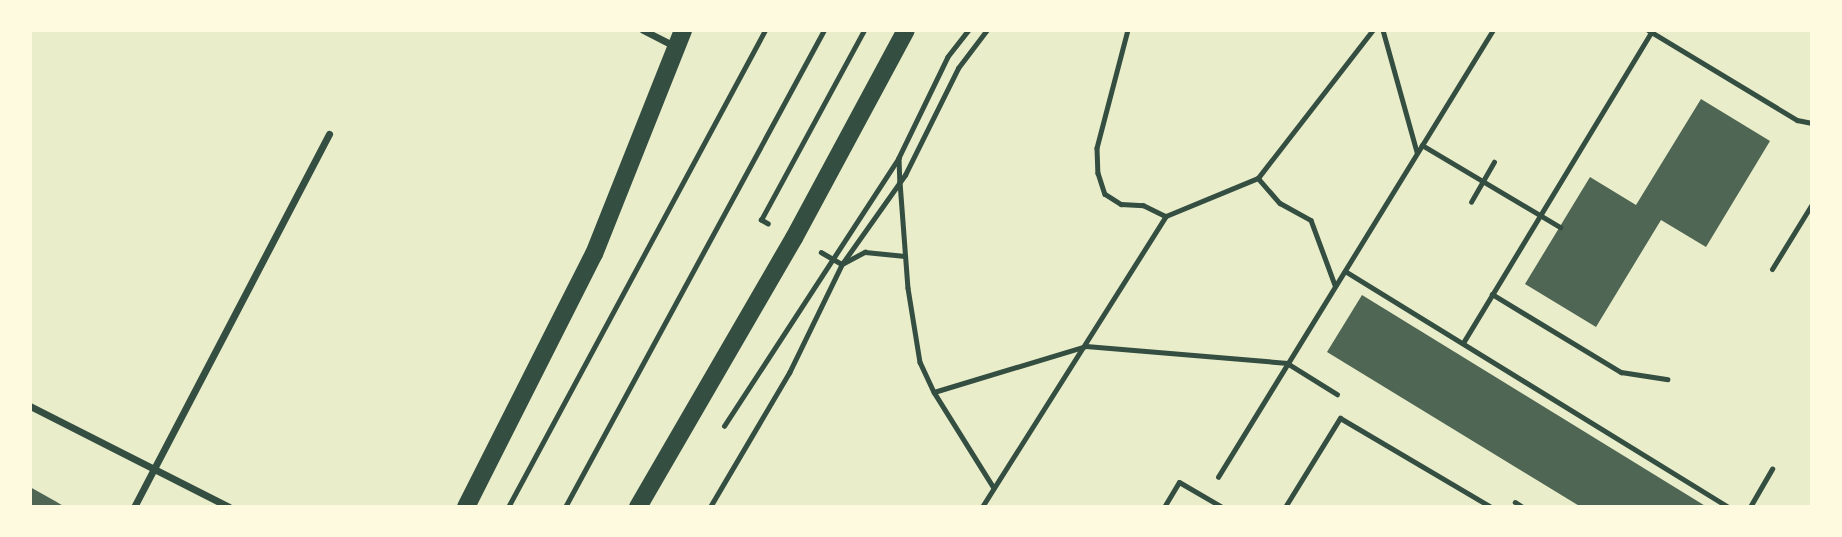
<!DOCTYPE html>
<style>
body{margin:0}
#map{position:relative;width:1842px;height:537px;overflow:hidden;background:#e9edc9;font-family:Jost,sans-serif}
div>[style]{position:absolute}
.building>*{inset:0;background:#4f6655}
.path>*{height:4.5px;margin:-2.25px;padding:0 2.25px;transform-origin:2.25px;border-radius:2.25px;background:#344e41}
.service>*{height:5px;margin:-2.5px;padding:0 2.5px;transform-origin:2.5px;border-radius:2.5px;background:#344e41}
.minor>*{height:7px;margin:-3.5px;padding:0 3.5px;transform-origin:3.5px;border-radius:3.5px;background:#344e41}
.primary>*{height:18px;margin:-9px;padding:0 9px;transform-origin:9px;border-radius:9px;background:#344e41}
span{translate:-50% -50%;white-space:nowrap;text-align:center;line-height:1.15;-webkit-text-stroke:6px #fefae0;paint-order:stroke}
.frame{position:absolute;inset:0;border:32px solid #fefae0;pointer-events:none}
</style>
<div id="map">
<div class="building">
<div style="clip-path:polygon(1701px 99px,1770px 141px,1706px 247px,1661px 220px,1596px 327px,1525px 284px,1590px 177px,1636px 205px)"></div>
<div style="clip-path:polygon(1362px 295px,1707px 507px,1581px 507px,1327px 352px)"></div>
<div style="clip-path:polygon(30px 487px,55px 501px,65px 507px,30px 507px)"></div>
</div>
<div class="path">
<div style="left:969px;top:30px;width:34px;rotate:128deg"></div>
<div style="left:948px;top:57px;width:112px;rotate:115.9deg"></div>
<div style="left:899px;top:158px;width:24px;rotate:88deg"></div>
<div style="left:900px;top:182px;width:106px;rotate:85.7deg"></div>
<div style="left:908px;top:288px;width:75px;rotate:80.8deg"></div>
<div style="left:920px;top:362px;width:33px;rotate:65deg"></div>
<div style="left:934px;top:392px;width:113px;rotate:58deg"></div>
<div style="left:1128px;top:30px;width:122px;rotate:104.7deg"></div>
<div style="left:1097px;top:148px;width:25px;rotate:88deg"></div>
<div style="left:1098px;top:173px;width:22px;rotate:72deg"></div>
<div style="left:1105px;top:194px;width:19px;rotate:32deg"></div>
<div style="left:1121px;top:204px;width:22px;rotate:3deg"></div>
<div style="left:1143px;top:205px;width:25px;rotate:26deg"></div>
<div style="left:1383px;top:30px;width:127px;rotate:74.4deg"></div>
<div style="left:1648px;top:30px;width:174px;rotate:31.1deg"></div>
<div style="left:1797px;top:120px;width:15px;rotate:11deg"></div>
<div style="left:1422px;top:145px;width:161px;rotate:30.7deg"></div>
<div style="left:1258px;top:178px;width:33px;rotate:49deg"></div>
<div style="left:1280px;top:203px;width:35px;rotate:29deg"></div>
<div style="left:1311px;top:220px;width:69px;rotate:69.7deg"></div>
<div style="left:1471px;top:202px;width:46px;rotate:-60.1deg"></div>
<div style="left:768px;top:224px;width:8px;rotate:-150deg"></div>
<div style="left:761px;top:220px;width:216px;rotate:-61.5deg"></div>
<div style="left:821px;top:252px;width:24px;rotate:30deg"></div>
<div style="left:842px;top:264px;width:26px;rotate:-28deg"></div>
<div style="left:865px;top:252px;width:40px;rotate:5.7deg"></div>
<div style="left:1345px;top:271px;width:451px;rotate:31.6deg"></div>
<div style="left:1492px;top:294px;width:151px;rotate:31.2deg"></div>
<div style="left:1621px;top:372px;width:47px;rotate:8.7deg"></div>
<div style="left:1463px;top:343px;width:363px;rotate:-58.8deg"></div>
<div style="left:934px;top:392px;width:159px;rotate:-16.8deg"></div>
<div style="left:1086px;top:346px;width:202px;rotate:4.8deg"></div>
<div style="left:1287px;top:363px;width:59px;rotate:31.8deg"></div>
<div style="left:724px;top:426px;width:320px;rotate:-56.9deg"></div>
<div style="left:1218px;top:477px;width:525px;rotate:-58.4deg"></div>
<div style="left:1515px;top:502px;width:9px;rotate:32deg"></div>
<div style="left:710px;top:507px;width:156px;rotate:-59.5deg"></div>
<div style="left:789px;top:373px;width:121px;rotate:-64.1deg"></div>
<div style="left:842px;top:264px;width:109px;rotate:-54.7deg"></div>
<div style="left:905px;top:175px;width:119px;rotate:-63.6deg"></div>
<div style="left:958px;top:68px;width:48px;rotate:-52.7deg"></div>
<div style="left:982px;top:507px;width:344px;rotate:-57.7deg"></div>
<div style="left:1166px;top:216px;width:100px;rotate:-22.4deg"></div>
<div style="left:1258px;top:178px;width:187px;rotate:-52.2deg"></div>
<div style="left:1750px;top:507px;width:44px;rotate:-59.9deg"></div>
</div>
<div class="service">
<div style="left:1772px;top:269px;width:76px;rotate:-58.4deg"></div>
<div style="left:508px;top:507px;width:542px;rotate:-61.68deg"></div>
<div style="left:565px;top:507px;width:543px;rotate:-61.5deg"></div>
<div style="left:1164px;top:507px;width:29px;rotate:-59deg"></div>
<div style="left:1179px;top:482px;width:50px;rotate:30.2deg"></div>
<div style="left:1285px;top:507px;width:105px;rotate:-58.3deg"></div>
<div style="left:1340px;top:418px;width:175px;rotate:30.5deg"></div>
</div>
<div class="minor">
<div style="left:643px;top:30px;width:36px;rotate:27deg"></div>
<div style="left:30px;top:406px;width:223px;rotate:26.9deg"></div>
<div style="left:134px;top:507px;width:421px;rotate:-62.4deg"></div>
</div>
<div class="primary">
<div style="left:466px;top:507px;width:284px;rotate:-63.2deg"></div>
<div style="left:594px;top:254px;width:241px;rotate:-68.3deg"></div>
<div style="left:638px;top:507px;width:311px;rotate:-59.9deg"></div>
<div style="left:794px;top:238px;width:236px;rotate:-61.7deg"></div>
</div>
<div class="frame"></div>
</div>
